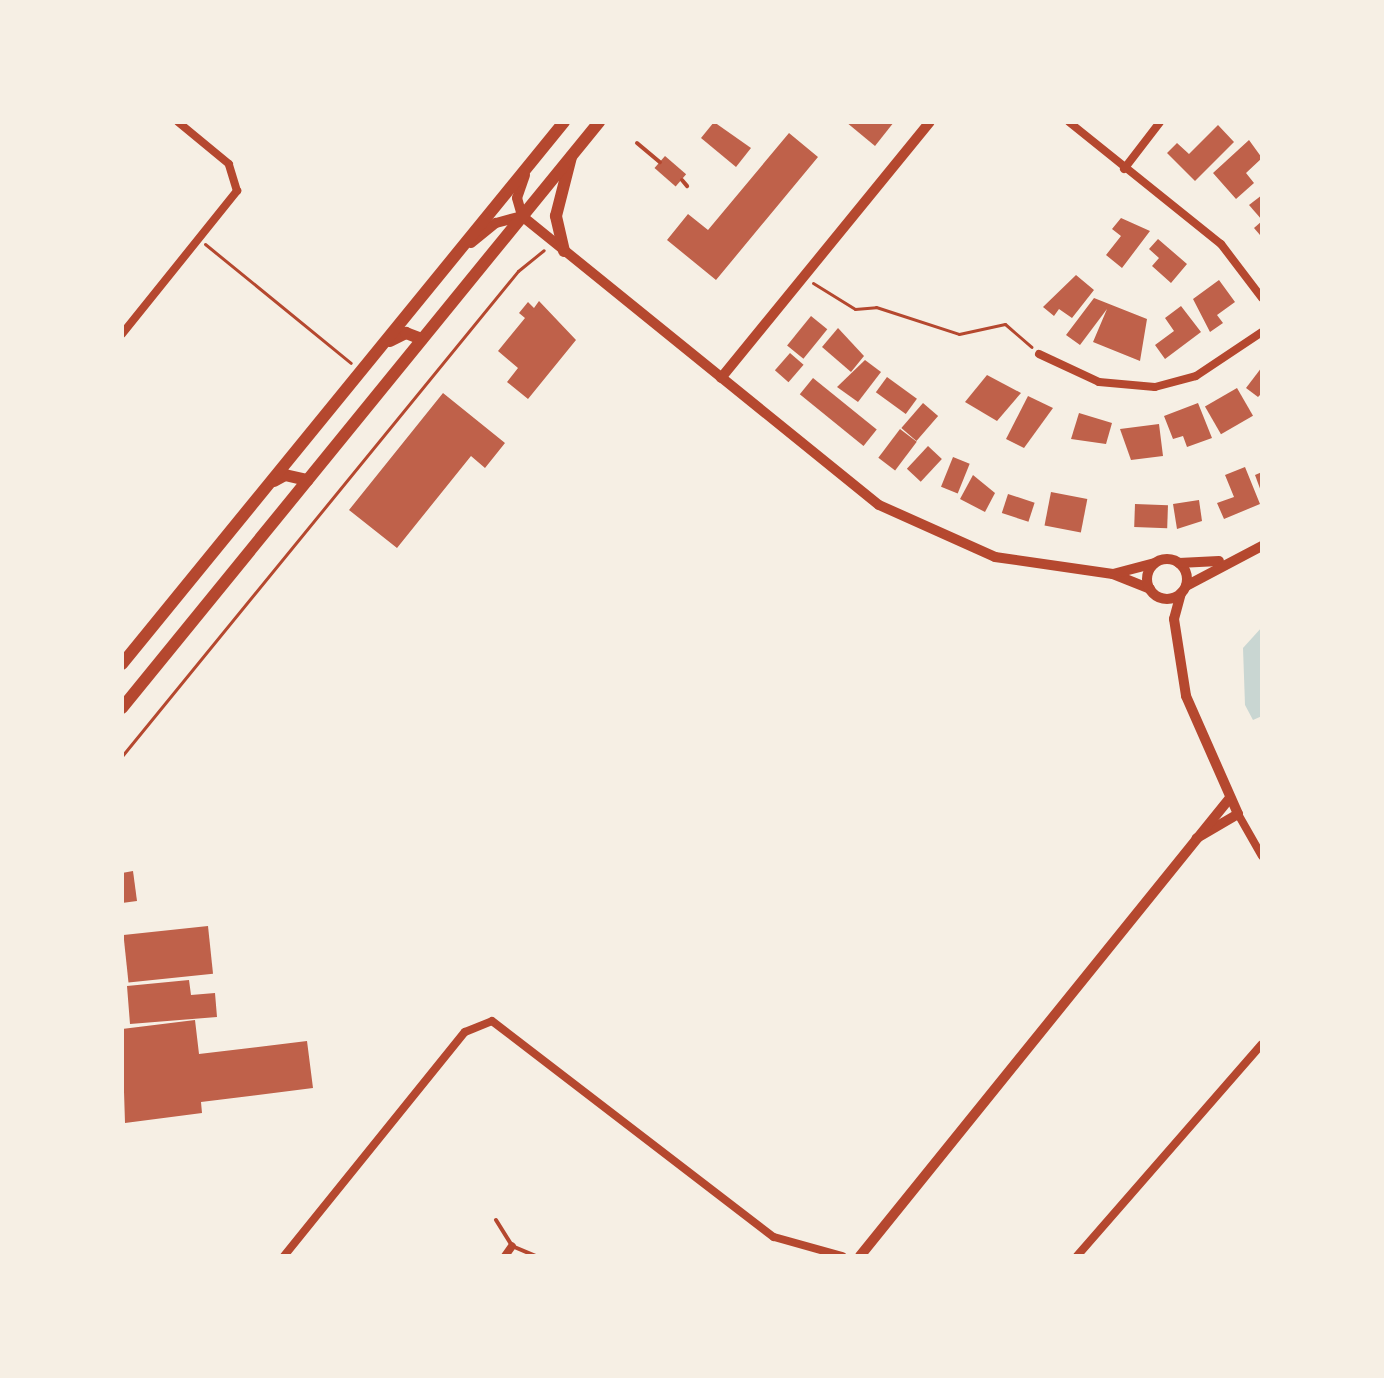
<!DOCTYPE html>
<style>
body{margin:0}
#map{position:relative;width:1384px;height:1378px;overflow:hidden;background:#f6efe4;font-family:"PT Sans Narrow",sans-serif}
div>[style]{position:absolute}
.water>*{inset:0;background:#c9d6d2}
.building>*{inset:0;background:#bf614a;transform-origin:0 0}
.path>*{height:3px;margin:-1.5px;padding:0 1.5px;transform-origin:1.5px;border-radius:1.5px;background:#b5482f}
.service>*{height:4px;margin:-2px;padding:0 2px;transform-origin:2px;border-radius:2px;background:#b5482f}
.minor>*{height:8px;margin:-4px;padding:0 4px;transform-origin:4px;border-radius:4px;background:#b5482f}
.tertiary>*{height:10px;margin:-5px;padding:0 5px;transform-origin:5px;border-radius:5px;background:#b5482f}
.tertiary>.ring{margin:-5px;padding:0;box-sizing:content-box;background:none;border:10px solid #b5482f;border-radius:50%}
.primary>*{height:12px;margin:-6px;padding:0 6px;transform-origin:6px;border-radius:6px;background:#b5482f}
span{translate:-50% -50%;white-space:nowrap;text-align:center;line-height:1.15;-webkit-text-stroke:7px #f6efe4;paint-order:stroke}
.frame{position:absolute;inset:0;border:124px solid #f6efe4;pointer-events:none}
</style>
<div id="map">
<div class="water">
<div style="clip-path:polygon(1262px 627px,1262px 716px,1253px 720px,1245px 705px,1243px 648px)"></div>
</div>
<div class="building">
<div style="clip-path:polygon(714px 122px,751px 148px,736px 167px,701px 138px)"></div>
<div style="clip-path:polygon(846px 122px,894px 122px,875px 146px)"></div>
<div style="clip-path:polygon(1218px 125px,1234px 142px,1195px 181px,1167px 153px,1177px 143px,1189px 154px)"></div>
<div style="clip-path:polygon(789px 133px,818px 157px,716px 280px,667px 240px,688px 214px,708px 230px)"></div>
<div style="clip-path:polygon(1249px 140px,1262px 158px,1246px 173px,1254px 183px,1236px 199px,1213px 173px)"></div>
<div style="left:665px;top:156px;width:28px;height:16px;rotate:41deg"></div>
<div style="clip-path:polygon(1262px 195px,1262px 220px,1249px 205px)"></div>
<div style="clip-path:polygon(1121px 218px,1150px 231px,1122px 268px,1106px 255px,1121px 236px,1112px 229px)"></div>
<div style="clip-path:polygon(1262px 221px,1262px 234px,1260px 235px,1254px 228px)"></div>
<div style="clip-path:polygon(1158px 239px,1187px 264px,1171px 283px,1152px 266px,1159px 258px,1149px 249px)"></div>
<div style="clip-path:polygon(1076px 275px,1094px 290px,1072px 318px,1059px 309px,1054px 316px,1043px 307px)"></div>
<div style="clip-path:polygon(1219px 280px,1235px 302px,1217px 315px,1223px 323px,1210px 332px,1193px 299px)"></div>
<div style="clip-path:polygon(1094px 298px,1147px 319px,1140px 361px,1093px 342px,1107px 309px,1080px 345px,1066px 335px)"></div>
<div style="clip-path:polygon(539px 301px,576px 340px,528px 399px,507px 382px,518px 368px,498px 351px,525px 318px,519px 313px,528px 302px,534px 308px)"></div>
<div style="clip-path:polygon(1181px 306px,1201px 332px,1165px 359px,1155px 345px,1174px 331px,1165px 318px)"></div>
<div style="left:811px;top:316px;width:21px;height:38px;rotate:39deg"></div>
<div style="clip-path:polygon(838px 328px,864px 356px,851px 372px,822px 347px)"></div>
<div style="left:790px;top:353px;width:18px;height:23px;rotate:41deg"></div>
<div style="clip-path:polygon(865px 360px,881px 372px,858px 402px,837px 387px)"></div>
<div style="clip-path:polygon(1262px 367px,1262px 393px,1258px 397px,1246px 388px)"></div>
<div style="clip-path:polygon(987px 375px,1021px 393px,997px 421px,965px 402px)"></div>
<div style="left:887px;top:377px;width:37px;height:19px;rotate:36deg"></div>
<div style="left:813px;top:378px;width:82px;height:21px;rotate:39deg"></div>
<div style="left:1237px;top:388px;width:32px;height:37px;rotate:60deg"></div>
<div style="clip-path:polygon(443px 393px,505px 443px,485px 468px,471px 456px,397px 548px,349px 510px)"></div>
<div style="clip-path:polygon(1028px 396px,1053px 408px,1024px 448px,1006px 439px)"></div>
<div style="left:923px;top:403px;width:20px;height:33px;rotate:41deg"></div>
<div style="clip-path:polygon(1198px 403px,1212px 438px,1187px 447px,1183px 436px,1173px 439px,1164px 416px)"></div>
<div style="clip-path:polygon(1079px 413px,1112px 423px,1106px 444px,1071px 439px)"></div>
<div style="clip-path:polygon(1159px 424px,1163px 456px,1131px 460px,1120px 429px)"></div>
<div style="left:900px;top:429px;width:21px;height:36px;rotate:37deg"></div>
<div style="left:928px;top:446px;width:19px;height:31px;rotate:43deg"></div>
<div style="left:953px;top:457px;width:18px;height:32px;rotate:22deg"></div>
<div style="clip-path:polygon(1245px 467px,1260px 504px,1224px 519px,1217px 503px,1234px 497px,1225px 475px)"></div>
<div style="clip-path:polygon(1262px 472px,1262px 494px,1255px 475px)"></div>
<div style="clip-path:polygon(973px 475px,995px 493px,985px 512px,960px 499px)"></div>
<div style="left:1051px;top:492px;width:37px;height:34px;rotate:11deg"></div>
<div style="left:1008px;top:494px;width:28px;height:20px;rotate:18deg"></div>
<div style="clip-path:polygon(1199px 500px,1202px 521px,1177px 529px,1173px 504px)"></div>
<div style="left:1135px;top:504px;width:33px;height:23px;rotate:2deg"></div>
<div style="clip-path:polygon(133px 871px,137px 901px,122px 903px,122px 873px)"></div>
<div style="left:208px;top:926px;width:48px;height:85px;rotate:84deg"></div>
<div style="clip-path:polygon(189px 980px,191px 995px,215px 993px,217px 1017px,130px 1024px,127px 986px)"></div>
<div style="clip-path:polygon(195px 1020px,199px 1054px,307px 1041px,313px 1088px,201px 1102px,202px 1113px,125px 1123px,122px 1029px)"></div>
</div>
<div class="path">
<div style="left:205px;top:244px;width:188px;rotate:39.2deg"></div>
<div style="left:813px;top:283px;width:49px;rotate:31.8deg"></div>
<div style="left:855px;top:309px;width:21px;rotate:-5deg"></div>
<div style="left:876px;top:307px;width:87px;rotate:18deg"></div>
<div style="left:959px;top:334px;width:47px;rotate:-12.3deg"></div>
<div style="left:1005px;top:324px;width:35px;rotate:41deg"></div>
<div style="left:122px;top:756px;width:626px;rotate:-50.77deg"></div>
<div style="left:518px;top:271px;width:33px;rotate:-39deg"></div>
</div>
<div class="service">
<div style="left:637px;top:143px;width:30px;rotate:40deg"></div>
<div style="left:682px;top:180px;width:8px;rotate:50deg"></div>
<div style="left:496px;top:1220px;width:31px;rotate:58deg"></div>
<div style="left:512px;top:1246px;width:26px;rotate:23deg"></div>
</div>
<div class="minor">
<div style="left:1069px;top:122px;width:195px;rotate:38.8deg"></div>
<div style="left:1221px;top:244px;width:68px;rotate:52.8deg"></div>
<div style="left:1124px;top:169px;width:59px;rotate:-52.5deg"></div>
<div style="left:122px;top:334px;width:184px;rotate:-51.2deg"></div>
<div style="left:237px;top:191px;width:28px;rotate:-107deg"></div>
<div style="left:229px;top:164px;width:66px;rotate:-140.5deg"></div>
<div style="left:1039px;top:354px;width:66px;rotate:25deg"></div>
<div style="left:1099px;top:382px;width:56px;rotate:5.1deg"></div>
<div style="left:1155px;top:387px;width:42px;rotate:-15deg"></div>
<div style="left:1196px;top:376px;width:79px;rotate:-33.7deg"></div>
<div style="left:1238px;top:814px;width:48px;rotate:60.3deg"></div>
<div style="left:284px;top:1256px;width:288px;rotate:-51.1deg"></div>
<div style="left:465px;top:1032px;width:29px;rotate:-22deg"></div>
<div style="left:492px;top:1021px;width:355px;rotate:37.5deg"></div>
<div style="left:774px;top:1237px;width:71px;rotate:15.6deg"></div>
<div style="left:505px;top:1256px;width:12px;rotate:-55deg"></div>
<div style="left:1077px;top:1256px;width:281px;rotate:-48.9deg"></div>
</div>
<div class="tertiary">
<div style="left:525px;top:175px;width:24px;rotate:109deg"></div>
<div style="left:517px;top:198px;width:19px;rotate:74deg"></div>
<div style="left:522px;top:216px;width:459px;rotate:39deg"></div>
<div style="left:879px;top:505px;width:127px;rotate:24.1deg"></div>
<div style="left:995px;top:557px;width:119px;rotate:8.2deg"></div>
<div style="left:1113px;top:574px;width:40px;rotate:22deg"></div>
<div style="left:471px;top:243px;width:32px;rotate:-39deg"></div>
<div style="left:496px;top:223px;width:27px;rotate:-15deg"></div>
<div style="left:721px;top:378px;width:330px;rotate:-50.8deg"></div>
<div class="ring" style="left:1147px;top:559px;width:30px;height:30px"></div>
<div style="left:1179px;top:563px;width:40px;rotate:-2.9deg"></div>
<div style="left:1113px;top:574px;width:43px;rotate:-14.7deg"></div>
<div style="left:1186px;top:586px;width:86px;rotate:-27.8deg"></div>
<div style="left:1181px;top:593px;width:27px;rotate:105deg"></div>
<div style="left:1174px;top:619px;width:78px;rotate:81.1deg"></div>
<div style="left:1186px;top:696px;width:129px;rotate:66.2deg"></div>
<div style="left:1238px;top:814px;width:48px;rotate:149.7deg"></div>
<div style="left:860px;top:1256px;width:587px;rotate:-51.08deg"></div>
</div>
<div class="primary">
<div style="left:564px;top:251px;width:36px;rotate:-103deg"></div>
<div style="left:556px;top:216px;width:61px;rotate:-75.7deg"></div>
<div style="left:390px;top:341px;width:18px;rotate:-27deg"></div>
<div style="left:406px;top:333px;width:17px;rotate:21deg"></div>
<div style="left:274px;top:481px;width:13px;rotate:-29deg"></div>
<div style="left:285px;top:475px;width:23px;rotate:13deg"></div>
<div style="left:122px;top:664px;width:699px;rotate:-50.8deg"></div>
<div style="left:122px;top:708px;width:756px;rotate:-50.85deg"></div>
</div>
<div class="frame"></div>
</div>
